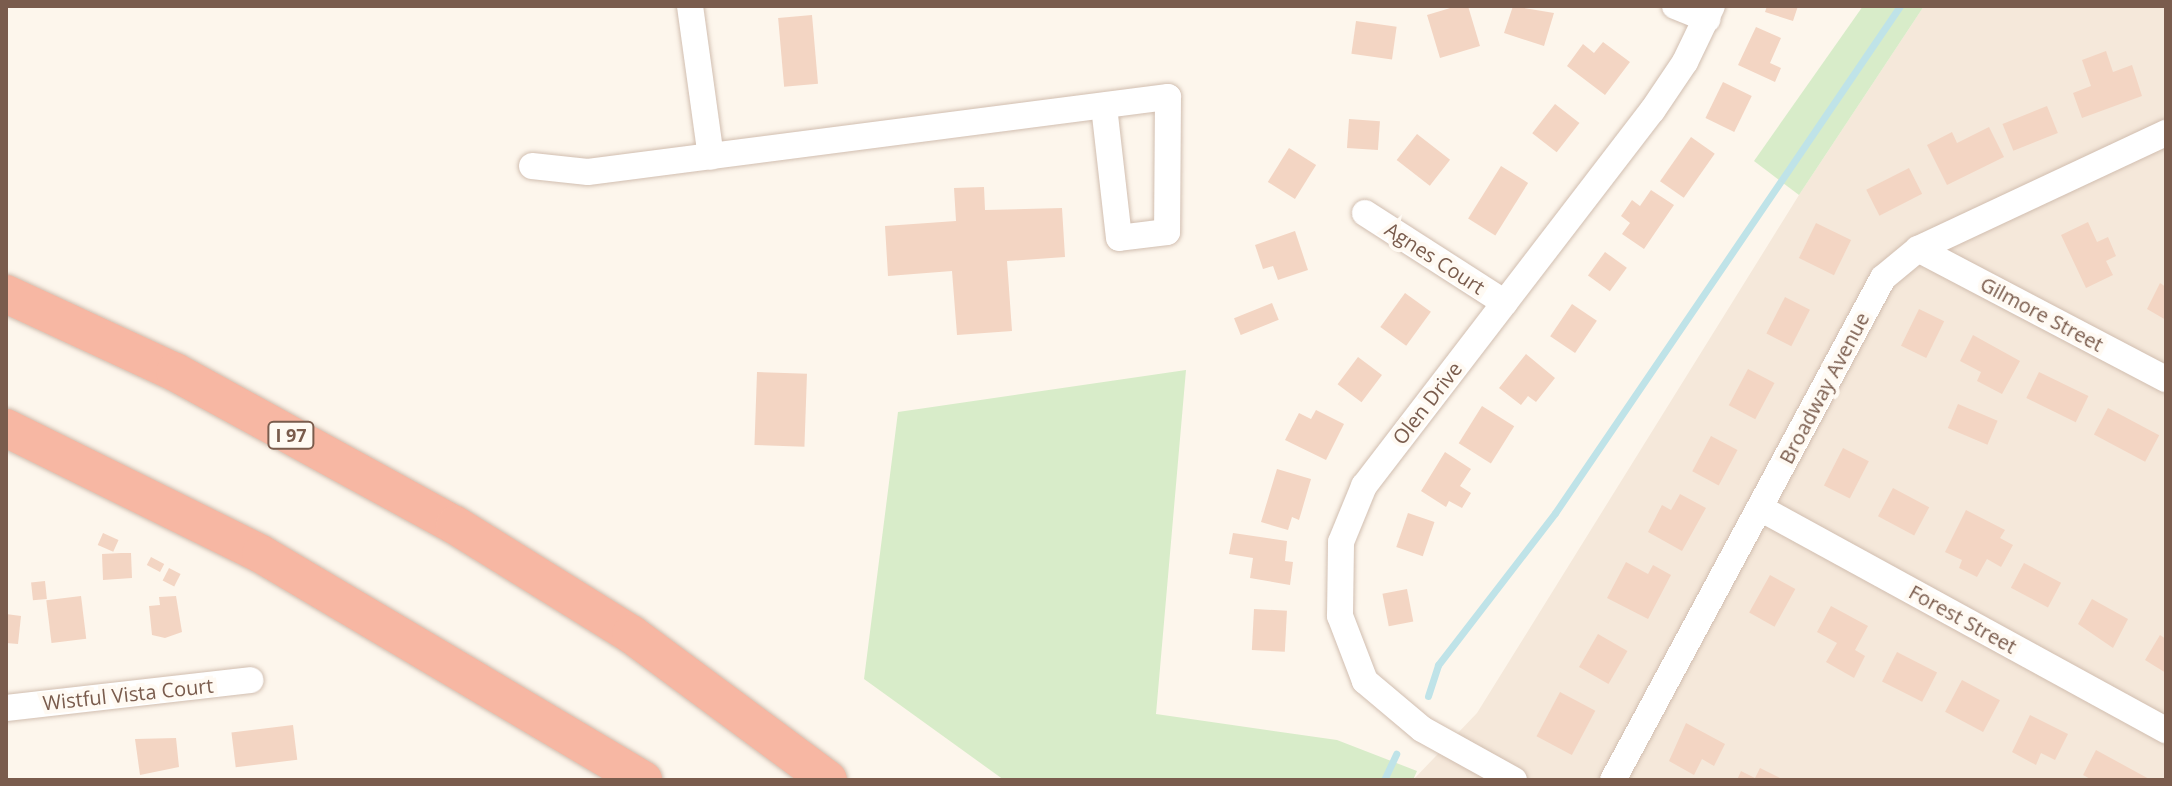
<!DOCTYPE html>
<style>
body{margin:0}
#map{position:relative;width:2172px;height:786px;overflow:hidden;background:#fdf6ec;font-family:"Open Sans",sans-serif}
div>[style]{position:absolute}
.residential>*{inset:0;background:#f5e8da}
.green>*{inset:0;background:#d8ecc9}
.stream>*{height:7px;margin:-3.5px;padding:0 3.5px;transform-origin:3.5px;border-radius:3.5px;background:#bfe3e8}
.building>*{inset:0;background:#f3d5c3;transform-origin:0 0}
.roads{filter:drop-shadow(0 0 2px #d1beb0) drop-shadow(0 0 2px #d1beb0)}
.minor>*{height:26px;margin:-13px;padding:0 13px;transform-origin:13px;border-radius:13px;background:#fff}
.highway>*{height:38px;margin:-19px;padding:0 19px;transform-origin:19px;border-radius:19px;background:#f7b7a3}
span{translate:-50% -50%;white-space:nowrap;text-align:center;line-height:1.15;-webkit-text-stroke:8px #fffaf3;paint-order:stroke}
.shield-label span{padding:2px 6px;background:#fffaf3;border:2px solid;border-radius:6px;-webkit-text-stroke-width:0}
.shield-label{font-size:18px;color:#7a5c4d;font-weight:700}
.street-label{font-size:20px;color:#7a5c4d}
.frame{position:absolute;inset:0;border:8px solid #7a5c4d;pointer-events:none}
</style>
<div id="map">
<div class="residential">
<div style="clip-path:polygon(1924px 6px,2166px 6px,2166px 780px,1413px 780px,1477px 713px,1799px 195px)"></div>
</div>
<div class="green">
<div style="clip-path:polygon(1863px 6px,1924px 6px,1799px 195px,1754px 161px)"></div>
<div style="clip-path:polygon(1186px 370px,1156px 714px,1337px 740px,1417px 771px,1413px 780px,1004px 780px,864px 679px,898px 412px)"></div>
</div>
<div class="stream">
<div style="left:1428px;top:696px;width:33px;rotate:-72deg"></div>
<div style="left:1438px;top:665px;width:192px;rotate:-52.4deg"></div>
<div style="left:1555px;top:513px;width:613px;rotate:-55.77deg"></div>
<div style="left:1384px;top:780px;width:29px;rotate:-65deg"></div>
</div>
<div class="building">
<div style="clip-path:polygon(1457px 6px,1468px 6px,1480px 46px,1440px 58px,1427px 15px)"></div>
<div style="clip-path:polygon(1513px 6px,1554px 13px,1544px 46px,1504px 33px)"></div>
<div style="clip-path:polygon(1767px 6px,1798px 6px,1793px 21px,1765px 12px)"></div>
<div style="left:812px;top:15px;width:69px;height:34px;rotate:85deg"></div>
<div style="left:1356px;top:21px;width:41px;height:33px;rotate:8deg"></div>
<div style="clip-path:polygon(1756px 27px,1781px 38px,1770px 63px,1781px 68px,1775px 82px,1738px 65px)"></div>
<div style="clip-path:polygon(1603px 42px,1630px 62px,1605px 95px,1567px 66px,1583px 44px,1594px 53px)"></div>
<div style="clip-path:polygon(2106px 51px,2113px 72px,2132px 65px,2142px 96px,2082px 118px,2073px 93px,2091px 86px,2082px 60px)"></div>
<div style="left:1723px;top:82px;width:32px;height:40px;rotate:26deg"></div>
<div style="left:1555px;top:104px;width:31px;height:37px;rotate:38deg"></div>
<div style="left:2047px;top:106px;width:29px;height:48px;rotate:68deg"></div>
<div style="left:1349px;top:119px;width:31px;height:29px;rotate:4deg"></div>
<div style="clip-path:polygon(1989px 127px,2004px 157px,1947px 185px,1927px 145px,1952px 132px,1957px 143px)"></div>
<div style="left:1417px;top:134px;width:42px;height:33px;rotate:38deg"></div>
<div style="left:1691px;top:137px;width:29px;height:54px;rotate:35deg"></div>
<div style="left:1289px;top:148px;width:32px;height:40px;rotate:32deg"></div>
<div style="left:1501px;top:166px;width:32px;height:62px;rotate:32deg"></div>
<div style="left:1909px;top:168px;width:29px;height:48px;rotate:63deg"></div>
<div style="clip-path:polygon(984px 187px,985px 210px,1062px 208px,1065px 257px,1007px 261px,1012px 331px,957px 335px,952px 271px,888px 276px,885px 226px,956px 221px,954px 188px)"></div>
<div style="clip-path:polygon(1651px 190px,1674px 205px,1644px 249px,1622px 234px,1630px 223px,1621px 216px,1632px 200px,1640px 206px)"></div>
<div style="clip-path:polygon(2088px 222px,2097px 242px,2108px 237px,2116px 256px,2106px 261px,2113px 275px,2086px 288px,2061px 235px)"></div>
<div style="left:1816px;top:223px;width:39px;height:39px;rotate:26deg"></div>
<div style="clip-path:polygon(1295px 231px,1308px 270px,1278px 280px,1273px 266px,1263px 269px,1255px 245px)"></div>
<div style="left:1605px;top:252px;width:27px;height:29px;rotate:36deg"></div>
<div style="clip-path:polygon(2160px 283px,2166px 287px,2166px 320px,2147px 309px)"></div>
<div style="left:1405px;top:293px;width:32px;height:42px;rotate:36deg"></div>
<div style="left:1785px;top:297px;width:28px;height:41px;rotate:27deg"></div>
<div style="left:1272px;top:303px;width:18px;height:41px;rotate:68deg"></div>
<div style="left:1572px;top:304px;width:30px;height:39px;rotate:34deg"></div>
<div style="left:1919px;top:309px;width:28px;height:41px;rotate:26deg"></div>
<div style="clip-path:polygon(1973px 335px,2020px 361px,2002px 394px,1977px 381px,1981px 372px,1960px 361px)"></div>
<div style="clip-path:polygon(1526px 354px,1555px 378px,1536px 402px,1528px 396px,1521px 405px,1499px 388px)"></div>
<div style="left:1358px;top:357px;width:30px;height:34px;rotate:37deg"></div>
<div style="left:1748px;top:369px;width:30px;height:41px;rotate:28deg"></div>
<div style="left:757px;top:372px;width:50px;height:73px;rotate:2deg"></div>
<div style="left:2039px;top:372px;width:55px;height:29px;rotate:26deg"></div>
<div style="left:1958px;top:404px;width:43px;height:26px;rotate:23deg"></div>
<div style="left:1482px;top:406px;width:38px;height:44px;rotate:32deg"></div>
<div style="left:2108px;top:408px;width:58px;height:30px;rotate:28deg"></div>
<div style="clip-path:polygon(1316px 410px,1344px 424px,1326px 460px,1285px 440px,1299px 413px,1311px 419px)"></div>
<div style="left:1711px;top:436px;width:30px;height:40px;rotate:28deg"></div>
<div style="left:1843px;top:448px;width:29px;height:42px;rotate:27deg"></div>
<div style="clip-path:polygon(1445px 452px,1471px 469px,1460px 486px,1471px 493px,1462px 508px,1449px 501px,1446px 507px,1421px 491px)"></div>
<div style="clip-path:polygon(1277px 469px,1311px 479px,1299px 520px,1292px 517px,1288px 530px,1261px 522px)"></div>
<div style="left:1893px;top:488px;width:41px;height:32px;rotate:28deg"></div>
<div style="clip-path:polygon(1680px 494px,1706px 508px,1682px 551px,1648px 532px,1662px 505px,1671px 510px)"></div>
<div style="clip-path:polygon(1966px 510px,2005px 530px,2000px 538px,2013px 545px,2001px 567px,1987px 559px,1977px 577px,1959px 568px,1962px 560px,1945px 552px)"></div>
<div style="left:1408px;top:513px;width:28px;height:36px;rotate:19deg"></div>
<div style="left:103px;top:533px;width:17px;height:13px;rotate:24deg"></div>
<div style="clip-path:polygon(1233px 533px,1287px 541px,1285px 561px,1293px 562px,1290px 585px,1250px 578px,1253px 558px,1229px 554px)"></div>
<div style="clip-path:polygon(121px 553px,131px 553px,132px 578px,103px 580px,102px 554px)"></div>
<div style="left:151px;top:557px;width:15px;height:9px;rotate:28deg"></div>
<div style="clip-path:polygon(1626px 562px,1648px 574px,1653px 565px,1671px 575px,1648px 619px,1607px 598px)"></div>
<div style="left:2024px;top:563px;width:42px;height:28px;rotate:28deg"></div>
<div style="left:169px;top:568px;width:13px;height:14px;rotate:27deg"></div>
<div style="left:1770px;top:575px;width:29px;height:43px;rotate:29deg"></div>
<div style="left:45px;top:581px;width:18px;height:14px;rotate:84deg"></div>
<div style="left:1407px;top:589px;width:33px;height:25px;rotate:79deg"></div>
<div style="left:81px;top:596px;width:43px;height:35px;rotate:83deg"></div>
<div style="clip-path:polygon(176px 596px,182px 632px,165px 638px,152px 635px,149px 606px,160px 605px,159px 597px)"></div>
<div style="clip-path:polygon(2092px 599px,2128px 619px,2113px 648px,2078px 624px)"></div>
<div style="clip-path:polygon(1831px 606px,1868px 626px,1855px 650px,1865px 656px,1854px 678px,1826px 662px,1837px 643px,1817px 632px)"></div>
<div style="left:1254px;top:609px;width:33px;height:41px;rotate:3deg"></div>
<div style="clip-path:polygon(6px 614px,21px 616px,18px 644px,6px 643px)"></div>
<div style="left:1598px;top:634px;width:34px;height:38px;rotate:30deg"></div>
<div style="clip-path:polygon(2160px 635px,2166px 639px,2166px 673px,2145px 660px)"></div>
<div style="left:1897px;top:652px;width:45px;height:33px;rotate:27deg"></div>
<div style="left:1962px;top:680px;width:43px;height:36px;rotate:28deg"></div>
<div style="left:1560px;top:692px;width:40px;height:50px;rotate:28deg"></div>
<div style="clip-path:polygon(2030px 715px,2068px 734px,2055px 760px,2041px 753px,2036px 765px,2012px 752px)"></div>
<div style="clip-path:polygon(1686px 723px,1725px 744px,1714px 766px,1702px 759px,1694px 775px,1669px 761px)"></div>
<div style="left:293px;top:725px;width:35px;height:62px;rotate:83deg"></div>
<div style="clip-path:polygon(176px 738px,179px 767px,140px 775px,135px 739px)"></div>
<div style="clip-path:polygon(2096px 750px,2151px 780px,2092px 780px,2083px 775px)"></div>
<div style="clip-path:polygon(1760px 768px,1784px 780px,1737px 780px,1741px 771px,1755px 778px)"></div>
</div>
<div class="roads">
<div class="minor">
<div style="left:690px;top:6px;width:152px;rotate:82.1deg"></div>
<div style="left:1675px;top:6px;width:35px;rotate:22deg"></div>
<div style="left:532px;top:166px;width:56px;rotate:6.1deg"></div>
<div style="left:588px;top:172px;width:585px;rotate:-7.37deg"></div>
<div style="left:1168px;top:97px;width:135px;rotate:90.4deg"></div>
<div style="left:1167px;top:232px;width:48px;rotate:172.9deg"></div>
<div style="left:1119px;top:238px;width:133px;rotate:-96.5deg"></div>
<div style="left:1365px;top:213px;width:166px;rotate:32.7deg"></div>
<div style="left:1918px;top:249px;width:280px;rotate:27.7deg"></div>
<div style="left:1760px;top:508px;width:463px;rotate:28.7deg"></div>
<div style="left:6px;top:708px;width:246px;rotate:-6.5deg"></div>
<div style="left:1514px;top:780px;width:105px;rotate:-151deg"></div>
<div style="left:1422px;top:729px;width:75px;rotate:-139.9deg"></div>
<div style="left:1365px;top:681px;width:70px;rotate:-111deg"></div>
<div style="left:1340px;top:616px;width:74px;rotate:-89.2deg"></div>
<div style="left:1341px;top:542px;width:61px;rotate:-67.7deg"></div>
<div style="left:1364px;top:486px;width:473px;rotate:-52.5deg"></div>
<div style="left:1652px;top:111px;width:59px;rotate:-56deg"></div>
<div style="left:1685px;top:62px;width:62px;rotate:-64.3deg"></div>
<div style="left:1613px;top:780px;width:570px;rotate:-61.73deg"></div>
<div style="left:1883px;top:278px;width:45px;rotate:-39.6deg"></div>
<div style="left:1918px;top:249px;width:274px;rotate:-25.1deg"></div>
</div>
<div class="highway">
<div style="left:6px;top:294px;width:186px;rotate:24.8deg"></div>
<div style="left:175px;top:372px;width:319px;rotate:28.7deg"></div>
<div style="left:455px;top:525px;width:207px;rotate:31.8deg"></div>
<div style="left:631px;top:634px;width:245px;rotate:36.5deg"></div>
<div style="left:6px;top:428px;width:284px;rotate:26.3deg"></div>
<div style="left:261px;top:554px;width:444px;rotate:30.6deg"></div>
</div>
</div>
<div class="shield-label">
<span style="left:291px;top:435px">I 97</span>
</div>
<div class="street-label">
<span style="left:1435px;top:258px;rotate:33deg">Agnes Court</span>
<span style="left:2042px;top:314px;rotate:28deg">Gilmore Street</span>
<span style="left:1824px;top:388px;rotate:-62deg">Broadway Avenue</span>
<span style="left:1427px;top:403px;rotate:-52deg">Olen Drive</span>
<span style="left:1963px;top:619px;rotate:29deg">Forest Street</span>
<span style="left:128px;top:694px;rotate:-6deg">Wistful Vista Court</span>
</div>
<div class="frame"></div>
</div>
